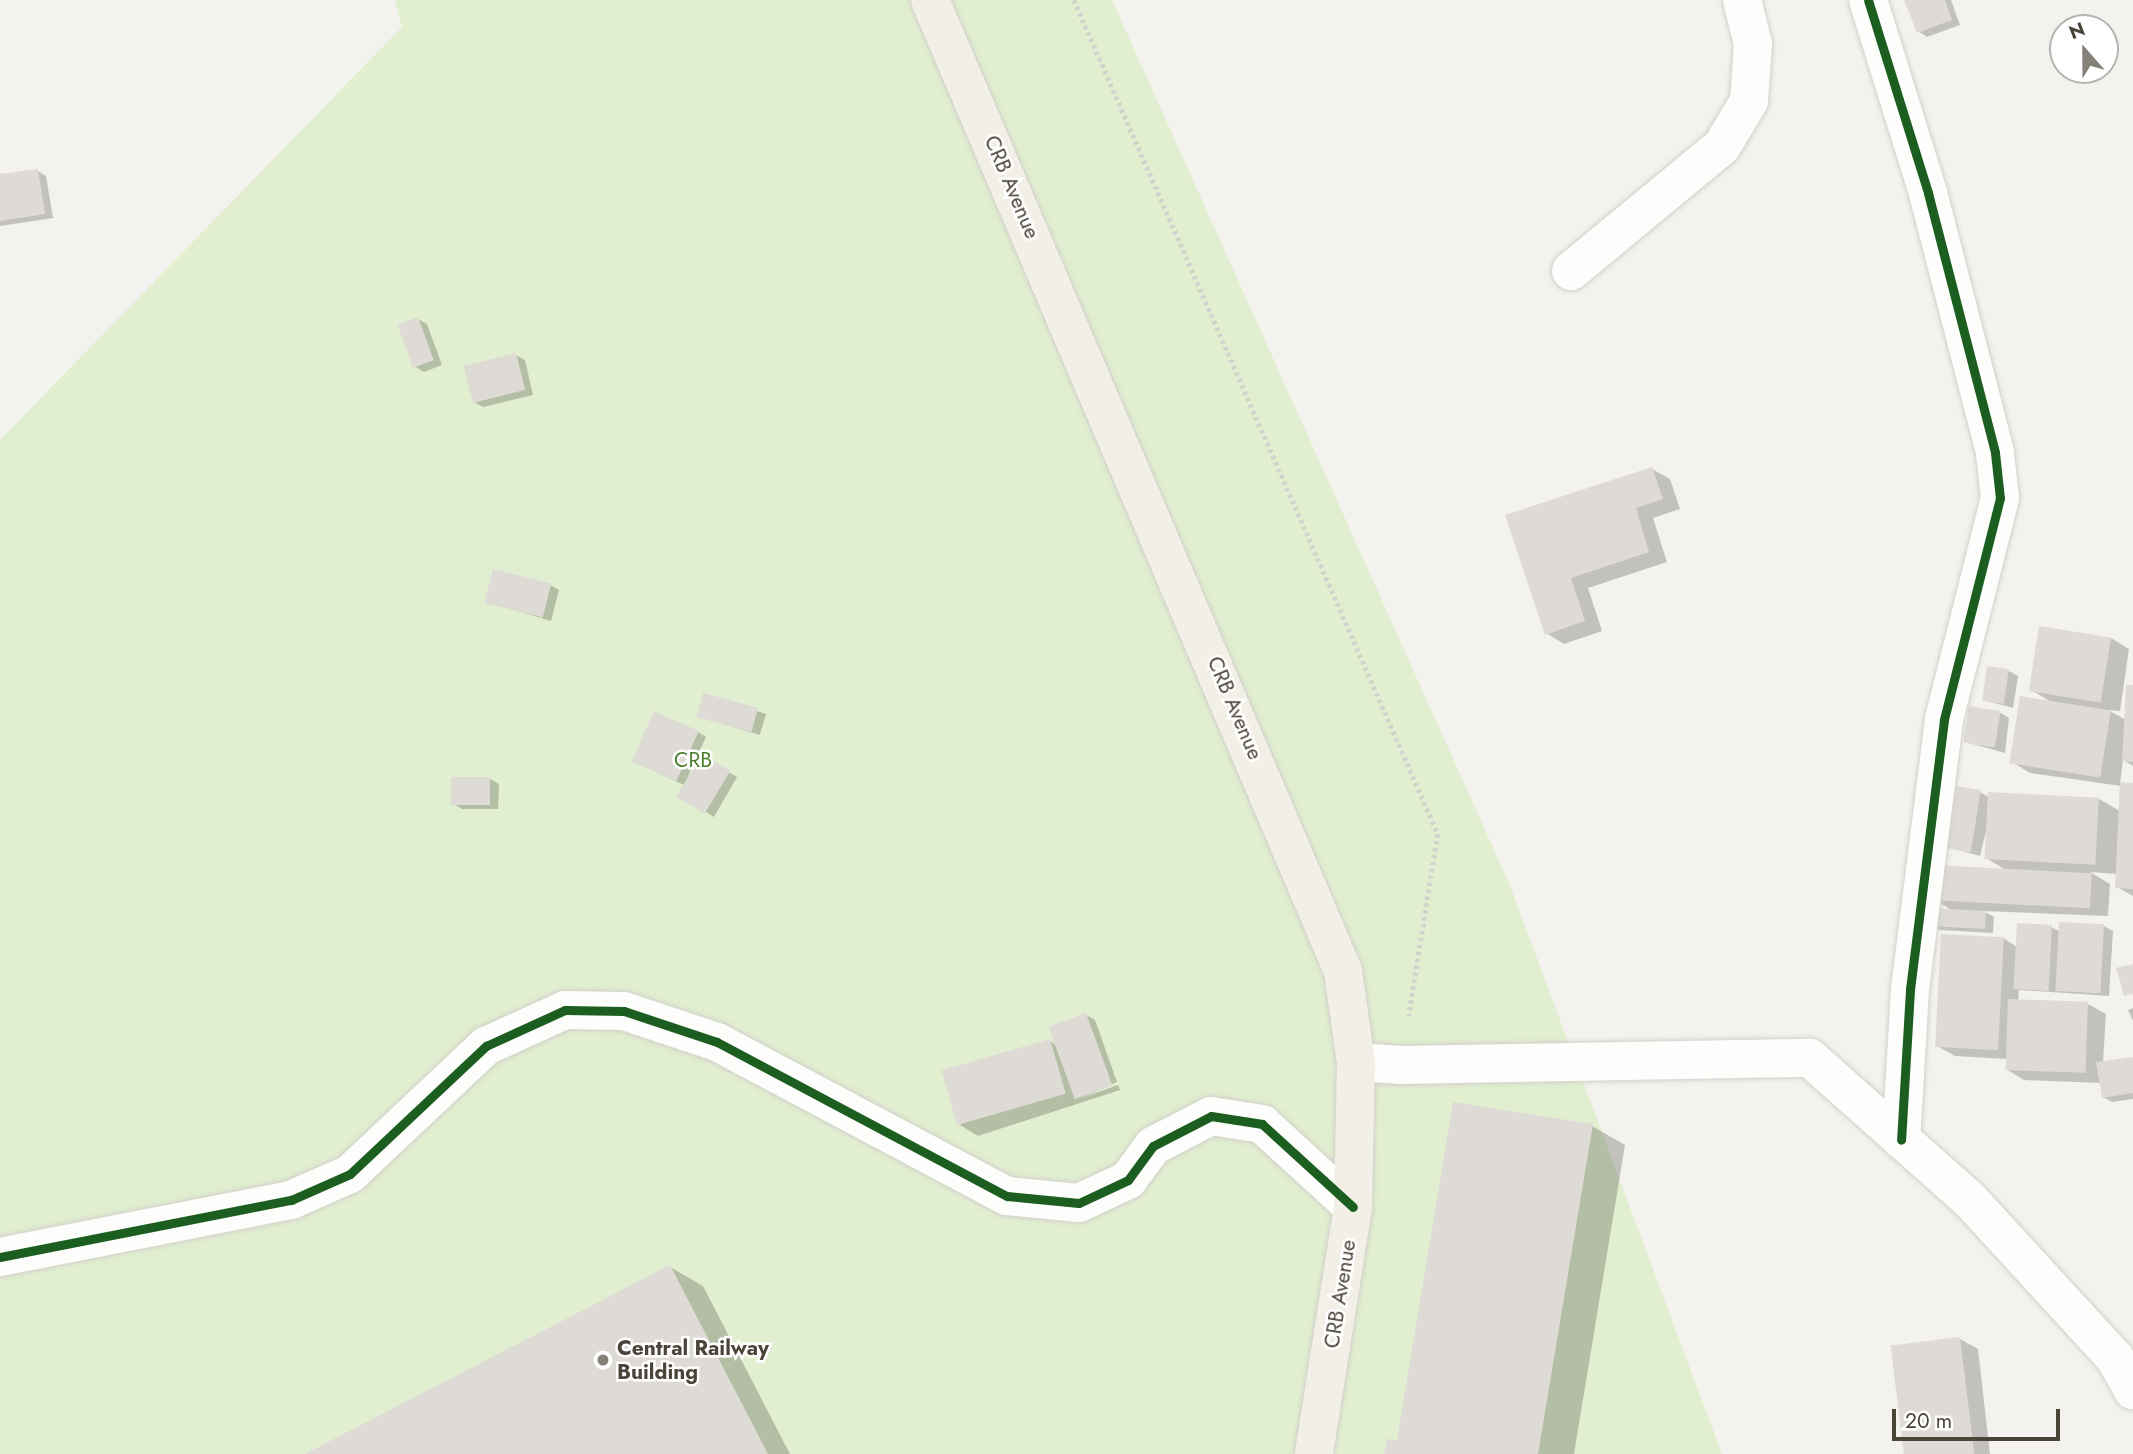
<!DOCTYPE html>
<style>
body{margin:0}
#map{position:relative;width:2133px;height:1454px;overflow:hidden;background:#f4f2ee;font-family:Jost,sans-serif}
div>[style]{position:absolute}
.green>*{inset:0;background:#e1eecf}
.shadow>*{inset:0;background:#0003;transform-origin:0 0}
.building>*{inset:0;background:#dedbd6;transform-origin:0 0}
.path>*{height:4.5px;margin-top:-2.25px;transform-origin:0;background:repeating-linear-gradient(90deg,#d3d2cc 0 3.5px,transparent 0 7px)}
.roads{filter:drop-shadow(0 0 2px #d2d0cb) drop-shadow(0 0 2px #d2d0cb)}
.minor>*{height:38px;margin:-19px;padding:0 19px;transform-origin:19px;border-radius:19px;background:#fdfdfc}
.major>*{height:38px;margin:-19px;padding:0 19px;transform-origin:19px;border-radius:19px;background:#f2efe6}
.cycleway>*{height:9px;margin:-4.5px;padding:0 4.5px;transform-origin:4.5px;border-radius:4.5px;background:#1b5e20}
.dots>*{width:19px;height:19px;translate:-50% -50%;box-sizing:border-box;border:4px solid #fff;border-radius:50%}
span{translate:-50% -50%;white-space:nowrap;text-align:center;line-height:1.15;-webkit-text-stroke:5px #fff;paint-order:stroke}
.street-label{font-size:21px;color:#4b4439}
.park-label{font-size:21px;color:#4a7f2a}
.poi-label{font-size:21px;color:#4b4439;font-weight:700}
.left{translate:0 -50%;text-align:left}
.north{position:absolute;left:2049px;top:14px;width:70px;height:70px;box-sizing:border-box;background:#fff;border:2px solid #b7b4b0;border-radius:50%;rotate:339deg;font-size:19px;font-weight:700;line-height:28px;text-align:center;color:#4b4439}
.north::after{content:'';display:block;margin:auto;width:24px;height:32px;background:#868178;clip-path:polygon(50% 0,100% 100%,50% 72%,0 100%)}
.scale{position:absolute;left:1892px;top:1409px;width:168px;height:32px;box-sizing:border-box;border:4px solid #4b4439;border-top:0;padding-left:9px;font-size:21px;line-height:24px;white-space:nowrap;color:#4b4439;-webkit-text-stroke:5px #fff;paint-order:stroke}
</style>
<div id="map">
<div class="green">
<div style="clip-path:polygon(395px 0,1112px 0,1509px 883px,1722px 1454px,0 1454px,0 440px,402px 27px)"></div>
</div>
<div class="shadow">
<div style="clip-path:polygon(1906px 0,1951px 0,1960px 25px,1927px 37px,1918px 31px)"></div>
<div style="clip-path:polygon(38px 171px,46px 176px,53px 218px,0 226px,0 176px)"></div>
<div style="clip-path:polygon(418px 319px,427px 324px,442px 365px,424px 372px,416px 367px)"></div>
<div style="clip-path:polygon(516px 355px,525px 360px,533px 395px,483px 407px,474px 402px)"></div>
<div style="clip-path:polygon(1652px 469px,1670px 479px,1680px 509px,1653px 518px,1667px 562px,1588px 588px,1602px 631px,1564px 644px,1546px 633px,1508px 516px)"></div>
<div style="clip-path:polygon(550px 585px,559px 590px,551px 621px,487px 602px)"></div>
<div style="clip-path:polygon(2111px 638px,2129px 649px,2120px 711px,2108px 710px,2126px 720px,2133px 687px,2133px 766px,2123px 760px,2120px 784px,2133px 785px,2133px 896px,2117px 887px,2117px 874px,2090px 872px,2110px 884px,2108px 916px,1983px 911px,1994px 917px,1993px 933px,1940px 930px,1931px 925px,1953px 911px,1933px 899px,2006px 870px,1986px 858px,1988px 823px,1980px 856px,1948px 847px,1980px 792px,1989px 797px,2099px 799px,2120px 811px,2121px 786px,2030px 773px,2012px 762px,2051px 702px,2031px 690px)"></div>
<div style="clip-path:polygon(2009px 671px,2018px 676px,2013px 708px,1983px 700px)"></div>
<div style="left:704px;top:695px;width:65px;height:22px;rotate:17deg"></div>
<div style="clip-path:polygon(2001px 713px,2009px 718px,2005px 753px,1966px 742px)"></div>
<div style="clip-path:polygon(698px 732px,706px 737px,687px 778px,703px 757px,737px 777px,714px 817px,680px 796px,686px 786px,641px 765px)"></div>
<div style="clip-path:polygon(490px 779px,499px 784px,498px 809px,462px 809px,454px 804px)"></div>
<div style="clip-path:polygon(2061px 924px,2104px 926px,2113px 931px,2109px 996px,2019px 990px,2018px 1001px,2088px 1004px,2106px 1014px,2103px 1063px,2133px 1058px,2133px 1099px,2112px 1102px,2103px 1097px,2101px 1083px,2024px 1080px,2006px 1069px,2007px 1059px,1955px 1056px,1937px 1046px,2003px 938px,2017px 947px,2051px 927px,2061px 932px)"></div>
<div style="clip-path:polygon(2133px 1008px,2133px 1021px,2128px 1010px)"></div>
<div style="clip-path:polygon(1086px 1015px,1095px 1020px,1117px 1082px,1081px 1098px,1118px 1085px,1120px 1090px,978px 1136px,960px 1125px,1050px 1041px,1056px 1045px)"></div>
<div style="clip-path:polygon(1592px 1126px,1625px 1145px,1574px 1454px,1386px 1454px,1399px 1442px)"></div>
<div style="clip-path:polygon(670px 1267px,703px 1286px,790px 1454px,309px 1454px)"></div>
<div style="clip-path:polygon(1960px 1339px,1978px 1349px,1990px 1454px,1906px 1454px)"></div>
</div>
<div class="building">
<div style="clip-path:polygon(1904px 0,1945px 0,1952px 20px,1917px 33px)"></div>
<div style="clip-path:polygon(38px 169px,45px 214px,0 221px,0 174px)"></div>
<div style="left:418px;top:317px;width:46px;height:22px;rotate:70deg"></div>
<div style="left:516px;top:353px;width:38px;height:54px;rotate:76deg"></div>
<div style="clip-path:polygon(1652px 467px,1663px 499px,1636px 508px,1649px 552px,1571px 578px,1585px 621px,1545px 635px,1505px 515px)"></div>
<div style="left:493px;top:569px;width:60px;height:35px;rotate:14deg"></div>
<div style="left:2039px;top:626px;width:73px;height:66px;rotate:9deg"></div>
<div style="left:1987px;top:666px;width:22px;height:35px;rotate:8deg"></div>
<div style="clip-path:polygon(2126px 685px,2133px 685px,2133px 762px,2122px 761px)"></div>
<div style="left:703px;top:693px;width:57px;height:25px;rotate:15deg"></div>
<div style="left:2020px;top:696px;width:92px;height:68px;rotate:9deg"></div>
<div style="left:1969px;top:706px;width:32px;height:37px;rotate:9deg"></div>
<div style="left:654px;top:711px;width:49px;height:55px;rotate:24deg"></div>
<div style="left:702px;top:754px;width:33px;height:50px;rotate:31deg"></div>
<div style="left:451px;top:777px;width:39px;height:28px"></div>
<div style="clip-path:polygon(2120px 782px,2133px 783px,2133px 889px,2115px 888px)"></div>
<div style="left:1956px;top:786px;width:25px;height:63px;rotate:9deg"></div>
<div style="left:1988px;top:792px;width:111px;height:67px;rotate:3deg"></div>
<div style="left:1932px;top:865px;width:160px;height:35px;rotate:3deg"></div>
<div style="left:1930px;top:908px;width:56px;height:18px;rotate:3deg"></div>
<div style="left:2059px;top:922px;width:45px;height:69px;rotate:3deg"></div>
<div style="left:2017px;top:923px;width:35px;height:66px;rotate:3deg"></div>
<div style="left:1941px;top:934px;width:63px;height:113px;rotate:3deg"></div>
<div style="clip-path:polygon(2133px 964px,2133px 994px,2124px 996px,2116px 968px)"></div>
<div style="left:2008px;top:999px;width:80px;height:71px;rotate:2deg"></div>
<div style="left:1086px;top:1013px;width:77px;height:40px;rotate:70deg"></div>
<div style="left:1050px;top:1039px;width:57px;height:113px;rotate:74deg"></div>
<div style="clip-path:polygon(2133px 1057px,2133px 1093px,2102px 1098px,2096px 1062px)"></div>
<div style="clip-path:polygon(1453px 1102px,1593px 1124px,1538px 1454px,1384px 1454px,1387px 1439px,1397px 1440px)"></div>
<div style="clip-path:polygon(670px 1265px,768px 1454px,305px 1454px)"></div>
<div style="left:1960px;top:1337px;width:118px;height:70px;rotate:83deg"></div>
</div>
<div class="path">
<div style="left:1074px;top:0;width:910px;rotate:66.42deg"></div>
<div style="left:1438px;top:834px;width:184px;rotate:99.1deg"></div>
</div>
<div class="roads">
<div class="minor">
<div style="left:1868px;top:0;width:202px;rotate:72.7deg"></div>
<div style="left:1928px;top:193px;width:268px;rotate:75.5deg"></div>
<div style="left:1995px;top:453px;width:45px;rotate:83.7deg"></div>
<div style="left:2000px;top:498px;width:229px;rotate:104.2deg"></div>
<div style="left:1944px;top:720px;width:272px;rotate:97.2deg"></div>
<div style="left:1910px;top:990px;width:150px;rotate:93.4deg"></div>
<div style="left:1571px;top:271px;width:196px;rotate:-39.6deg"></div>
<div style="left:1722px;top:146px;width:52px;rotate:-59deg"></div>
<div style="left:1749px;top:101px;width:57px;rotate:-86deg"></div>
<div style="left:1753px;top:44px;width:45px;rotate:-104deg"></div>
<div style="left:1356px;top:1062px;width:45px;rotate:3.8deg"></div>
<div style="left:1401px;top:1065px;width:409px;rotate:-1deg"></div>
<div style="left:1810px;top:1058px;width:214px;rotate:41.6deg"></div>
<div style="left:1970px;top:1200px;width:214px;rotate:47.5deg"></div>
<div style="left:2115px;top:1358px;width:37px;rotate:61deg"></div>
<div style="left:0;top:1257px;width:297px;rotate:-11.1deg"></div>
<div style="left:291px;top:1200px;width:64px;rotate:-23.8deg"></div>
<div style="left:350px;top:1174px;width:187px;rotate:-43.3deg"></div>
<div style="left:486px;top:1046px;width:87px;rotate:-24.5deg"></div>
<div style="left:565px;top:1010px;width:59px;rotate:1deg"></div>
<div style="left:624px;top:1011px;width:98px;rotate:18.4deg"></div>
<div style="left:717px;top:1042px;width:328px;rotate:28deg"></div>
<div style="left:1007px;top:1196px;width:72px;rotate:5.6deg"></div>
<div style="left:1079px;top:1203px;width:54px;rotate:-25.1deg"></div>
<div style="left:1128px;top:1180px;width:42px;rotate:-53.7deg"></div>
<div style="left:1153px;top:1146px;width:65px;rotate:-27.3deg"></div>
<div style="left:1211px;top:1116px;width:52px;rotate:8.9deg"></div>
<div style="left:1262px;top:1124px;width:123px;rotate:42.4deg"></div>
</div>
<div class="major">
<div style="left:930px;top:0;width:1055px;rotate:66.96deg"></div>
<div style="left:1343px;top:971px;width:92px;rotate:81.9deg"></div>
<div style="left:1356px;top:1062px;width:145px;rotate:91.2deg"></div>
<div style="left:1353px;top:1207px;width:250px;rotate:99deg"></div>
</div>
</div>
<div class="cycleway">
<div style="left:1868px;top:0;width:202px;rotate:72.7deg"></div>
<div style="left:1928px;top:193px;width:268px;rotate:75.5deg"></div>
<div style="left:1995px;top:453px;width:45px;rotate:83.7deg"></div>
<div style="left:2000px;top:498px;width:229px;rotate:104.2deg"></div>
<div style="left:1944px;top:720px;width:272px;rotate:97.2deg"></div>
<div style="left:1910px;top:990px;width:150px;rotate:93.4deg"></div>
<div style="left:0;top:1257px;width:297px;rotate:-11.1deg"></div>
<div style="left:291px;top:1200px;width:64px;rotate:-23.8deg"></div>
<div style="left:350px;top:1174px;width:187px;rotate:-43.3deg"></div>
<div style="left:486px;top:1046px;width:87px;rotate:-24.5deg"></div>
<div style="left:565px;top:1010px;width:59px;rotate:1deg"></div>
<div style="left:624px;top:1011px;width:98px;rotate:18.4deg"></div>
<div style="left:717px;top:1042px;width:328px;rotate:28deg"></div>
<div style="left:1007px;top:1196px;width:72px;rotate:5.6deg"></div>
<div style="left:1079px;top:1203px;width:54px;rotate:-25.1deg"></div>
<div style="left:1128px;top:1180px;width:42px;rotate:-53.7deg"></div>
<div style="left:1153px;top:1146px;width:65px;rotate:-27.3deg"></div>
<div style="left:1211px;top:1116px;width:52px;rotate:8.9deg"></div>
<div style="left:1262px;top:1124px;width:123px;rotate:42.4deg"></div>
</div>
<div class="dots">
<div style="left:603px;top:1360px;background:#868178"></div>
</div>
<div class="street-label">
<span style="left:1012px;top:187px;rotate:67deg">CRB Avenue</span>
<span style="left:1235px;top:708px;rotate:67deg">CRB Avenue</span>
<span style="left:1340px;top:1294px;rotate:-81deg">CRB Avenue</span>
</div>
<div class="park-label">
<span style="left:693px;top:760px">CRB</span>
</div>
<div class="poi-label">
<span class="left" style="left:617px;top:1360px">Central Railway<br>Building</span>
</div>
<div class="north">N</div>
<div class="scale">20 m</div>
</div>
